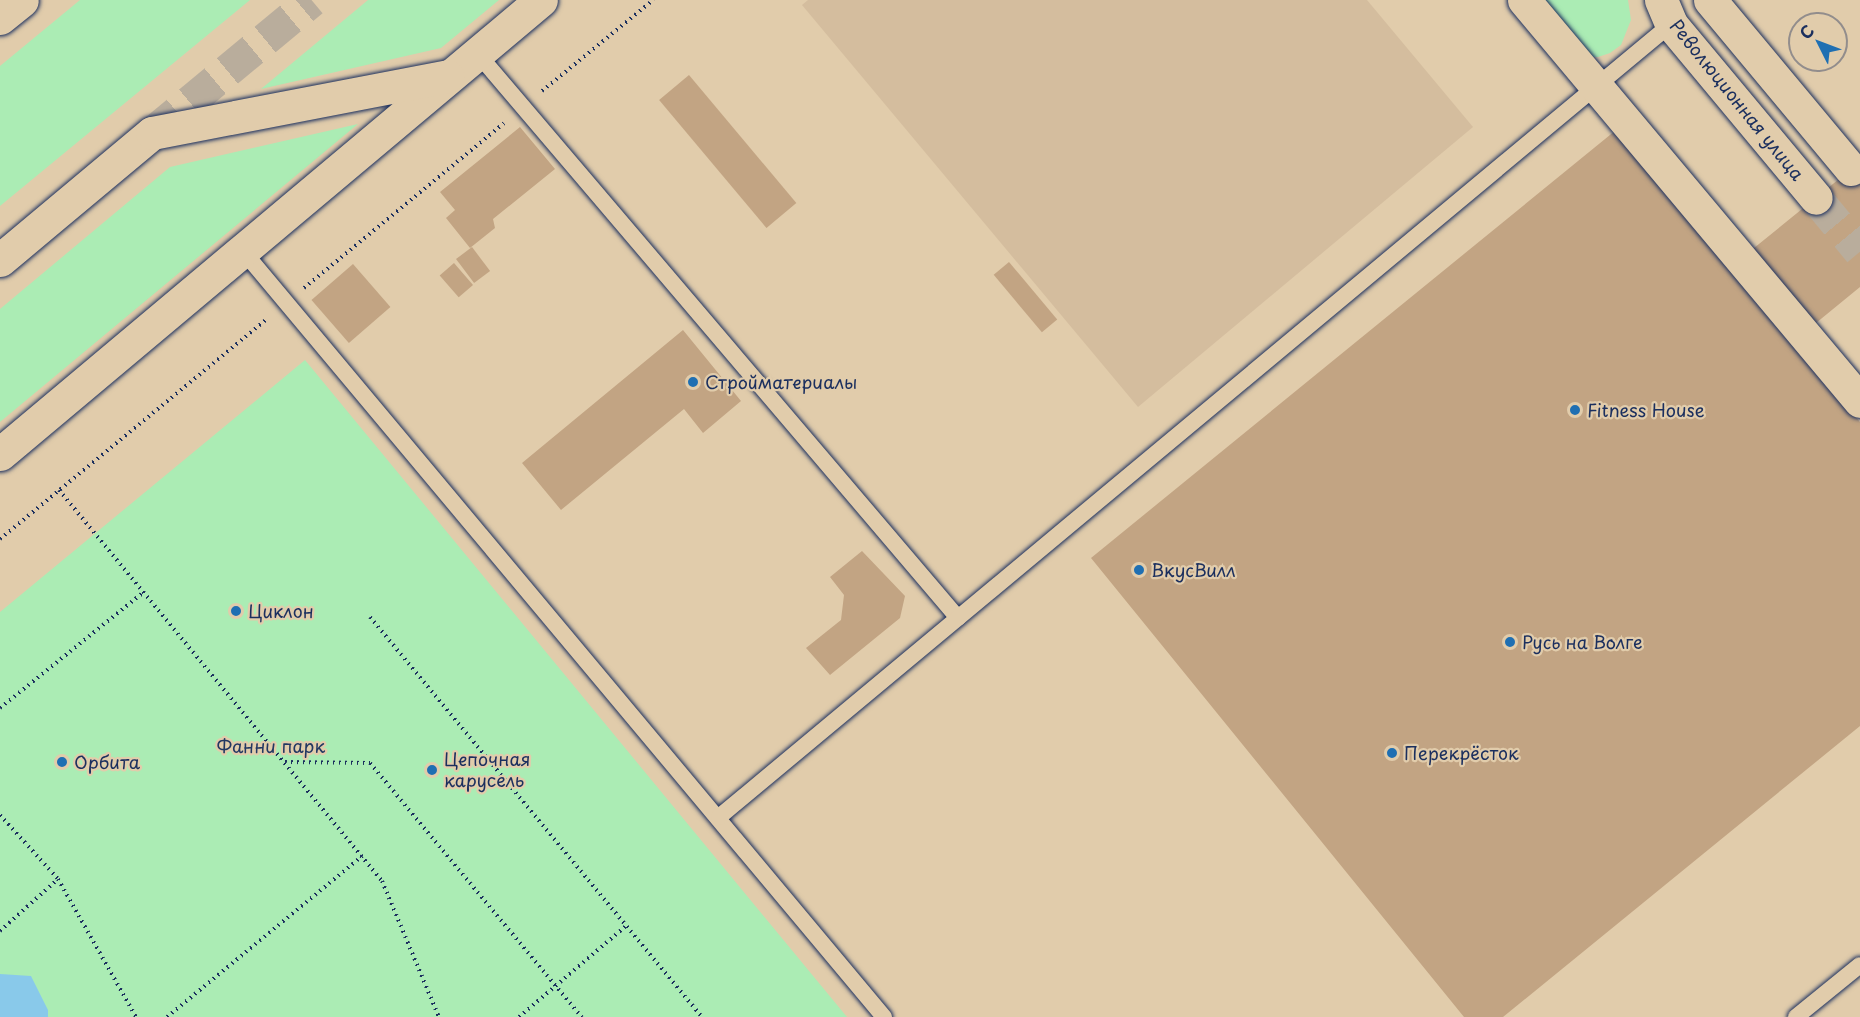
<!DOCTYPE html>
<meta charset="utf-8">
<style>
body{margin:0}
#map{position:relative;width:1860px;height:1017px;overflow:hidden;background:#e1ccab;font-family:"Playpen Sans",sans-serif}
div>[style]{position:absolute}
.built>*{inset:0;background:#d4bd9e}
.green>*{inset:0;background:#abecb4}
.water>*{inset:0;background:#89c9ea}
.building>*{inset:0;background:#c2a483;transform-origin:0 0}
.secondary-tunnel>*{height:33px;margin-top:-16.5px;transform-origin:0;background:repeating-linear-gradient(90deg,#b9ad9c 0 33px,transparent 0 49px)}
.path>*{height:4px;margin-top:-2px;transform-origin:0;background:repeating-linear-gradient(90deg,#1b2f5e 0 1.5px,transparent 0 6px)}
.roads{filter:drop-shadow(0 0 2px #1b2f5e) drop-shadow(0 0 2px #1b2f5e)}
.lane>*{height:16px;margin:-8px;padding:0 8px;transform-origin:8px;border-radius:8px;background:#e1ccab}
.street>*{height:33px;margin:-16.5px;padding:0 16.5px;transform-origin:16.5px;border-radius:16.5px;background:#e1ccab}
.secondary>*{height:33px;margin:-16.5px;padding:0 16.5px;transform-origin:16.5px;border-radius:16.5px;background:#e1ccab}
.dots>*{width:16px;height:16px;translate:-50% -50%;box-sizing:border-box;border:3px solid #e1ccab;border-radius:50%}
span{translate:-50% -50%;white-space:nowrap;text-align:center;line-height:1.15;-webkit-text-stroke:4.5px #e1ccab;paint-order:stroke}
.street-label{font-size:18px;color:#1b2f5e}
.poi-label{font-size:18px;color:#1b2f5e}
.left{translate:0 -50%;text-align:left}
.park-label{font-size:18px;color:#223862}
.north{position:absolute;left:1788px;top:12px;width:60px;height:60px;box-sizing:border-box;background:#e1ccab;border:2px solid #928d8c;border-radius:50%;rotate:312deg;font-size:16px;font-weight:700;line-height:24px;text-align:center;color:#1b2f5e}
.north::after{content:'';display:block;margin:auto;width:21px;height:27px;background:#1f6fb2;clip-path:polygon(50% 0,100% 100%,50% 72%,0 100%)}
</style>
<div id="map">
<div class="built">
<div style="clip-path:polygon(808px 0,1367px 0,1473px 127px,1138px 407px,802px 5px)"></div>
</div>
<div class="green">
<div style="clip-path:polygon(80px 0,250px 0,0 206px,0 66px)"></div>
<div style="clip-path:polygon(368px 0,499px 0,441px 48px,261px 89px)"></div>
<div style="clip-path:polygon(1539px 0,1628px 0,1631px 20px,1621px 45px,1610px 53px,1598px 57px,1586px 57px)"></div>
<div style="clip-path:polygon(358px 124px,0 422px,0 309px,170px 167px)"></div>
<div style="clip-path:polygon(305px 360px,847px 1017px,0 1017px,0 612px)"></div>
</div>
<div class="water">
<div style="clip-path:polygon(0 974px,31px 976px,48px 1010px,48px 1017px,0 1017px)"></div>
</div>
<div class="building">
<div style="left:689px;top:75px;width:167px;height:39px;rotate:50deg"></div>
<div style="clip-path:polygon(1621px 126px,1733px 265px,1860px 162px,1860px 287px,1794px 341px,1860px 422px,1860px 726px,1503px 1017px,1464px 1017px,1091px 558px)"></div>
<div style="clip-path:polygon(520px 127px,555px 169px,493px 219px,495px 228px,470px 248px,446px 218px,455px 210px,440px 192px)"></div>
<div style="left:472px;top:247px;width:30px;height:20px;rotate:53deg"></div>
<div style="left:1009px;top:262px;width:75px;height:20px;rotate:50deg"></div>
<div style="left:454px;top:263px;width:29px;height:19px;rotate:49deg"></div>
<div style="left:353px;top:264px;width:57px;height:55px;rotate:49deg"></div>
<div style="clip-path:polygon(683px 330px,741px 401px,703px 433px,684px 409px,561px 510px,522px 463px)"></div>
<div style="clip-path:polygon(862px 551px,905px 596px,900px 618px,830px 675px,806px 648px,841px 620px,844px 595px,830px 577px)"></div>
</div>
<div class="secondary-tunnel">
<div style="left:152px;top:133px;width:208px;rotate:-39.7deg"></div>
<div style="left:1816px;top:198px;width:69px;rotate:50.3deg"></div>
</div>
<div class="path">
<div style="left:542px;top:91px;width:144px;rotate:-39.3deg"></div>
<div style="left:304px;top:288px;width:259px;rotate:-39.5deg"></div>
<div style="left:59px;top:490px;width:507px;rotate:50.44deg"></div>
<div style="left:382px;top:881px;width:147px;rotate:67.3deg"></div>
<div style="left:0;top:539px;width:347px;rotate:-39.5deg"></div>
<div style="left:370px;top:617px;width:520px;rotate:50.31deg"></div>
<div style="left:0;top:708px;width:185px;rotate:-38.9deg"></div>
<div style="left:285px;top:762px;width:85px;rotate:0.7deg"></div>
<div style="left:370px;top:763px;width:331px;rotate:50.2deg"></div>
<div style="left:0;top:815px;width:86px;rotate:47.8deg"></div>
<div style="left:58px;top:879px;width:159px;rotate:60.5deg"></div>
<div style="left:0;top:931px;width:78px;rotate:-41.9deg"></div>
<div style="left:167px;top:1017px;width:253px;rotate:-39.5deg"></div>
<div style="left:519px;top:1017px;width:140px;rotate:-40.4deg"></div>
</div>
<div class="roads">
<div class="lane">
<div style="left:477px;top:53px;width:742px;rotate:49.59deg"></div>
<div style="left:243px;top:251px;width:999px;rotate:50.08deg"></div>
<div style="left:719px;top:817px;width:1239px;rotate:-39.79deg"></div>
<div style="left:1796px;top:1017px;width:82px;rotate:-39.1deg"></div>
</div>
<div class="street">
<div style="left:1524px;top:0;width:523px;rotate:50.04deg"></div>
<div style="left:0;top:454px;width:706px;rotate:-40deg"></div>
</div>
<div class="secondary">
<div style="left:1661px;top:0;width:26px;rotate:67deg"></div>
<div style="left:1671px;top:24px;width:226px;rotate:50.2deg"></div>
<div style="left:1710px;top:0;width:220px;rotate:50.2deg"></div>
<div style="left:0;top:18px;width:28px;rotate:-39deg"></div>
<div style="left:0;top:260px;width:198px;rotate:-39.9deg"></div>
<div style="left:152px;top:133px;width:301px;rotate:-10.9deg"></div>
</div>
</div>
<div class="dots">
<div style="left:693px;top:382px;background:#1f6fb2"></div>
<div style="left:1575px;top:410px;background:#1f6fb2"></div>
<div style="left:1139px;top:570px;background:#1f6fb2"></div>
<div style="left:236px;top:611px;background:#1f6fb2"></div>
<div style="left:1510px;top:642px;background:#1f6fb2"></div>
<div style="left:1392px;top:753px;background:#1f6fb2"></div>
<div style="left:62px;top:762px;background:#1f6fb2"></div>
<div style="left:432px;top:770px;background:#1f6fb2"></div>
</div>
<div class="street-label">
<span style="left:1737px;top:100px;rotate:51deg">Революционная улица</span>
</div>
<div class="poi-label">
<span class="left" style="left:705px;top:382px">Стройматериалы</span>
<span class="left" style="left:1587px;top:410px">Fitness House</span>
<span class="left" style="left:1151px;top:570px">ВкусВилл</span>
<span class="left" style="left:248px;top:611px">Циклон</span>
<span class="left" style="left:1522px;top:642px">Русь на Волге</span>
<span class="left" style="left:1404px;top:753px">Перекрёсток</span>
<span class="left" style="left:444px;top:770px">Цепочная<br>карусель</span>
<span class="left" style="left:74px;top:762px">Орбита</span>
</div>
<div class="park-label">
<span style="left:271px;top:746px">Фанни парк</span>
</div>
<div class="north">С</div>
</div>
